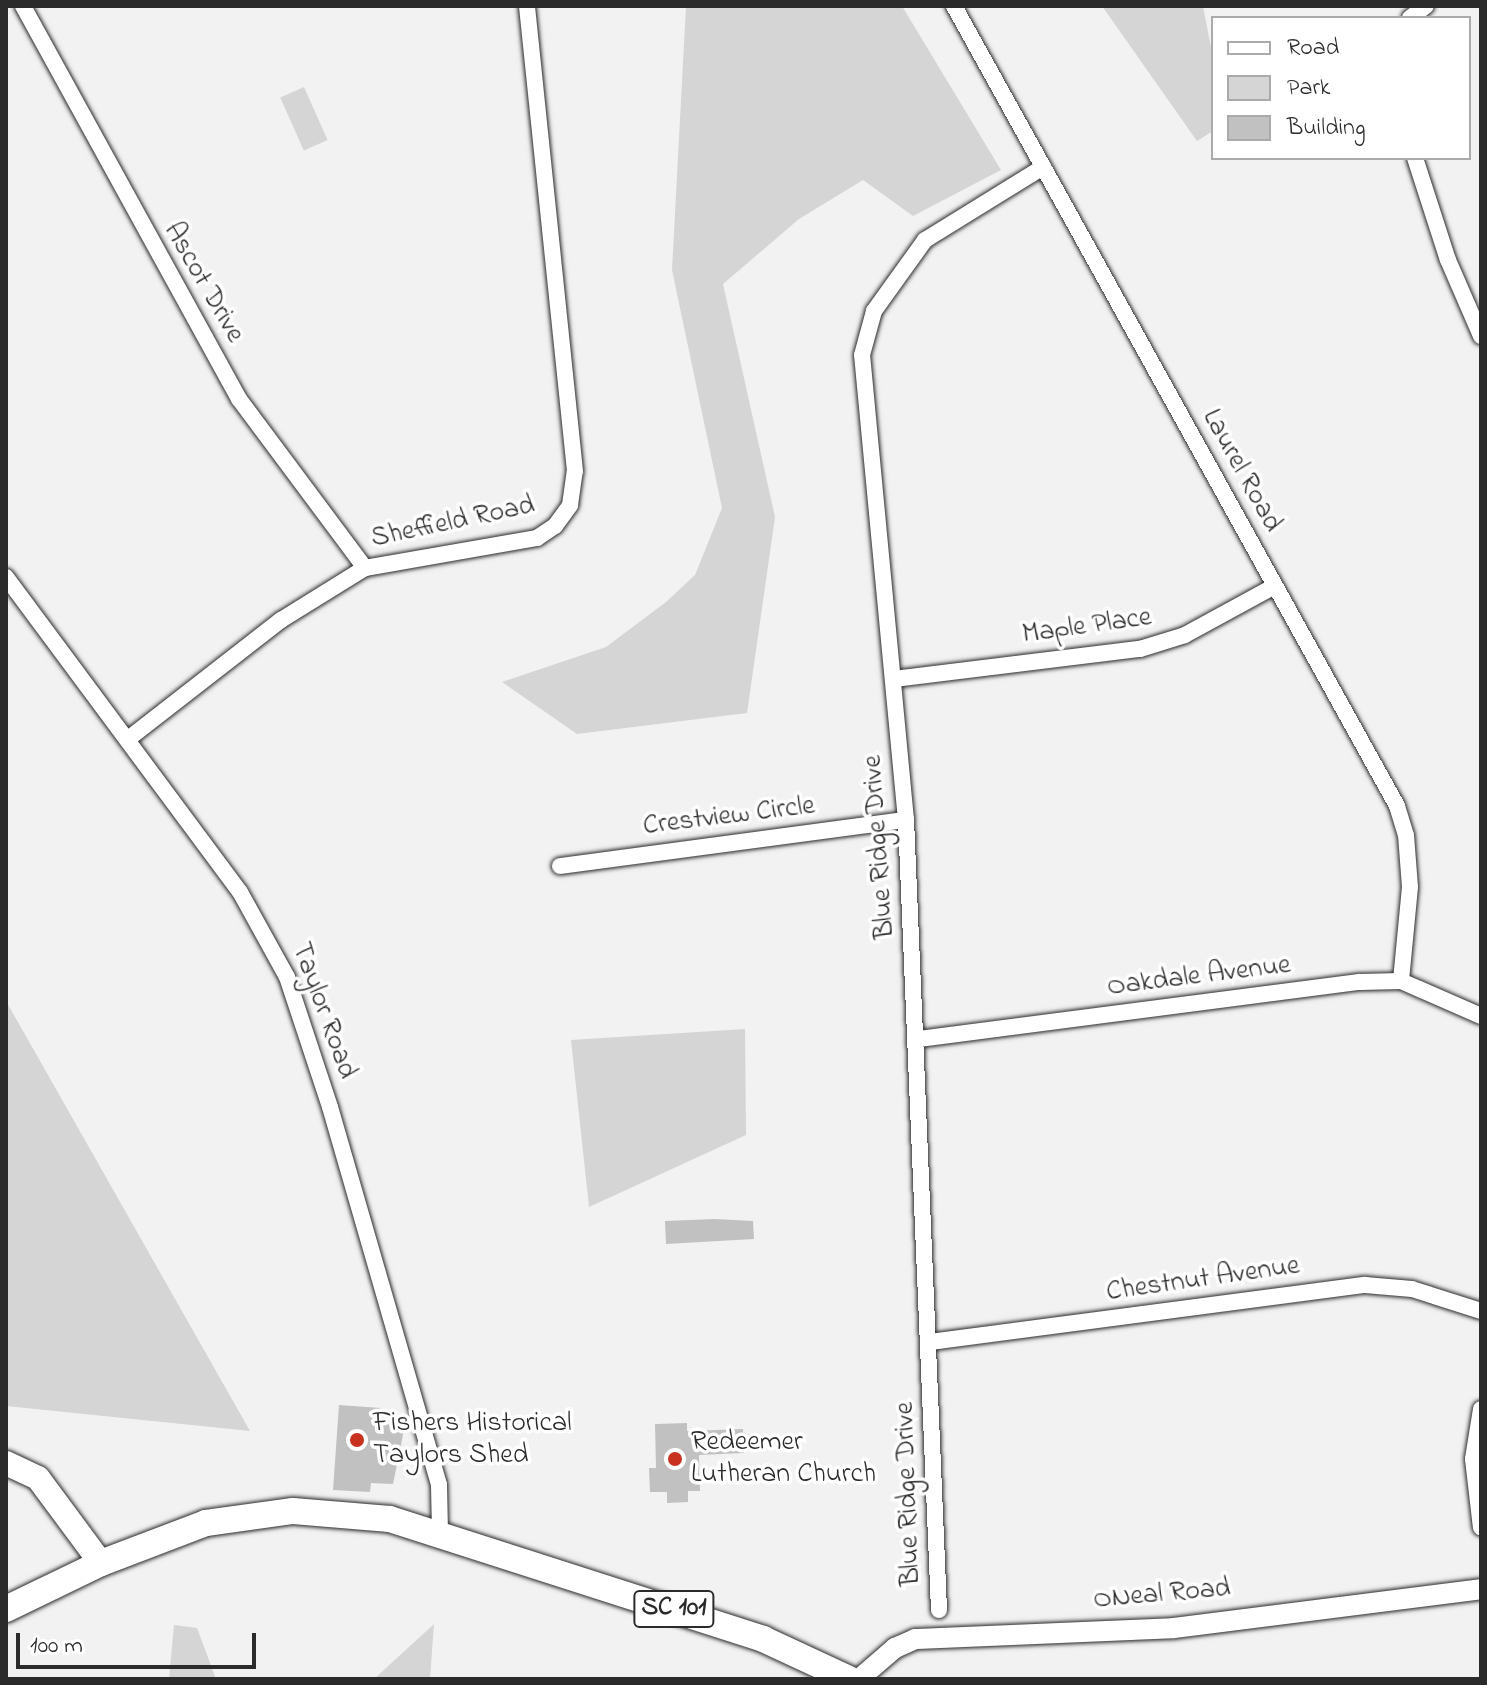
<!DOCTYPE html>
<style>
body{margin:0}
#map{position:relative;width:1487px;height:1685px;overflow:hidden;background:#f2f2f2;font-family:"Indie Flower",sans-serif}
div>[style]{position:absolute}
.green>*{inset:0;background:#d5d5d5;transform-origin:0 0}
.building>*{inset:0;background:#c1c1c1}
.roads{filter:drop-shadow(0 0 2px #2b2b2b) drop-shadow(0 0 2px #2b2b2b)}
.minor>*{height:16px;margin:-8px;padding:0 8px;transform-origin:8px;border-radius:8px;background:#fff}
.tertiary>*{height:20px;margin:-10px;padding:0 10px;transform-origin:10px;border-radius:10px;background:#fff}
.secondary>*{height:24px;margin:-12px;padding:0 12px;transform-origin:12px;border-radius:12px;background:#fff}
.primary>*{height:26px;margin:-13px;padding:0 13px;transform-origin:13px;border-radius:13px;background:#fff}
.dots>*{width:22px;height:22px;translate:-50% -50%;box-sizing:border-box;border:4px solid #fff;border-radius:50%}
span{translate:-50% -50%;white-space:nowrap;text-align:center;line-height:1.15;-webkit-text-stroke:7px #fff;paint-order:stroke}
.shield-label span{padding:2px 6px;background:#fff;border:2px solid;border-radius:6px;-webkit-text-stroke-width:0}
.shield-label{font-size:26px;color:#2b2b2b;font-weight:700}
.street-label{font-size:28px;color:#2b2b2b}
.poi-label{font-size:28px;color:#2b2b2b}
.left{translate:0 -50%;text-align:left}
.frame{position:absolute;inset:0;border:8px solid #2b2b2b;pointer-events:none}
.legend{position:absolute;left:1211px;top:16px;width:260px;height:144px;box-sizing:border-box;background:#fff;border:2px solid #aaa;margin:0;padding:10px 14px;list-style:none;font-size:24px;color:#2b2b2b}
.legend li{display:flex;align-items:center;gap:16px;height:40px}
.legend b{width:40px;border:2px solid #aaa}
.scale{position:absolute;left:16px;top:1633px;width:240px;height:36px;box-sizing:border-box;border:4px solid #2b2b2b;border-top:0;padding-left:10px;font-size:24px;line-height:28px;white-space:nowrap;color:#2b2b2b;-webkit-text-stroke:6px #fff;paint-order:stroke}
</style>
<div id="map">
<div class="green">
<div style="clip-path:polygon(686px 6px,902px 6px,1001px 170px,913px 216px,863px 180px,799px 219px,723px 284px,775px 517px,747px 713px,577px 734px,502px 682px,606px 647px,666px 602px,695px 575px,722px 508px,672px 270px)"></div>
<div style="clip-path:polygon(1102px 6px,1203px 6px,1213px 58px,1213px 131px,1197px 141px)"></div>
<div style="left:304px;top:87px;width:58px;height:26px;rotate:66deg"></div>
<div style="clip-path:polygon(6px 1001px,250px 1431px,6px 1406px)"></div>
<div style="clip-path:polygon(745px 1029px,746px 1135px,589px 1207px,571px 1040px)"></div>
<div style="clip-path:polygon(434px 1624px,430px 1679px,374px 1679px)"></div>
<div style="clip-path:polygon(174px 1625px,197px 1628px,216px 1679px,169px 1679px)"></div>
</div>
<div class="building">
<div style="clip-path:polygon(715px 1219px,753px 1221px,754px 1239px,666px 1244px,665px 1221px)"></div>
<div style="clip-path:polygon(339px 1405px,381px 1408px,380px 1424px,405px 1425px,393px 1484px,371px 1483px,370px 1492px,333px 1490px)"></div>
<div style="clip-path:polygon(687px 1423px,687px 1431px,743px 1429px,744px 1453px,699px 1455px,700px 1491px,688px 1491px,688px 1502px,667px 1503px,667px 1492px,650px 1492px,649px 1468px,656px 1468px,655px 1424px)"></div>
</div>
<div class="roads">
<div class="minor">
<div style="left:23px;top:6px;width:448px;rotate:61.2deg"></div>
<div style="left:239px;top:399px;width:211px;rotate:53.3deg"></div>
<div style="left:954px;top:6px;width:914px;rotate:61.02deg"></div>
<div style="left:1397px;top:806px;width:30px;rotate:73deg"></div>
<div style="left:1406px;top:835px;width:52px;rotate:85.6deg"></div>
<div style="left:1410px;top:887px;width:94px;rotate:95.5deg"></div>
<div style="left:1410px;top:18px;width:20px;rotate:-37deg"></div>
<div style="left:1415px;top:158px;width:107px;rotate:72.1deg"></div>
<div style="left:1448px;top:260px;width:83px;rotate:66.5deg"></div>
<div style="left:6px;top:577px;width:392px;rotate:53.4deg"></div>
<div style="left:240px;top:892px;width:97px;rotate:61.1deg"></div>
<div style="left:287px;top:977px;width:137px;rotate:71.7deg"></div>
<div style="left:330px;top:1107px;width:393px;rotate:73.9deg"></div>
<div style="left:439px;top:1485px;width:48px;rotate:88.8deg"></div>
<div style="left:894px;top:679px;width:248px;rotate:-7deg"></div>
<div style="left:1140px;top:649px;width:47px;rotate:-17.3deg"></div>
<div style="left:1185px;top:635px;width:102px;rotate:-28.6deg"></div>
<div style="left:128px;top:739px;width:194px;rotate:-37.9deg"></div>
<div style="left:281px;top:620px;width:99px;rotate:-31.8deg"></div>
<div style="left:365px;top:568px;width:175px;rotate:-9.9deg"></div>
<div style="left:537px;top:538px;width:22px;rotate:-34deg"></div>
<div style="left:555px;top:526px;width:26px;rotate:-54deg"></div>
<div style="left:570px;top:505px;width:34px;rotate:-82deg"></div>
<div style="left:575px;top:471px;width:467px;rotate:-95.9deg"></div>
<div style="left:560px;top:866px;width:349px;rotate:-7.6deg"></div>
<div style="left:919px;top:1039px;width:444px;rotate:-7.4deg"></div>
<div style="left:1359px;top:982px;width:42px;rotate:-1.4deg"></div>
<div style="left:1401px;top:981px;width:87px;rotate:23.6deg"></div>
<div style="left:930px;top:1342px;width:439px;rotate:-7.5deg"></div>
<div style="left:1365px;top:1285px;width:47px;rotate:4.9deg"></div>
<div style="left:1412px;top:1289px;width:72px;rotate:17.7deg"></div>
<div style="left:1481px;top:1409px;width:51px;rotate:99.1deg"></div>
<div style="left:1473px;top:1459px;width:69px;rotate:83.4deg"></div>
<div style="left:939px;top:1610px;width:791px;rotate:-92.39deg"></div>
<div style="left:906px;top:820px;width:467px;rotate:-95.4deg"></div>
<div style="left:862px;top:355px;width:46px;rotate:-74.7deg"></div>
<div style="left:874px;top:311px;width:87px;rotate:-54.3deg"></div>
<div style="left:925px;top:240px;width:139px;rotate:-31.7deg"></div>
</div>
<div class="tertiary">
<div style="left:859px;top:1679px;width:48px;rotate:-40.7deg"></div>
<div style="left:895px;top:1648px;width:22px;rotate:-24deg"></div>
<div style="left:915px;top:1639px;width:259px;rotate:-2.4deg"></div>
<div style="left:1174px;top:1628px;width:309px;rotate:-7.2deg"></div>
</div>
<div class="secondary">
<div style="left:6px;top:1463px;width:35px;rotate:25deg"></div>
<div style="left:38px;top:1478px;width:106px;rotate:53.5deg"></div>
</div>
<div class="primary">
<div style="left:6px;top:1609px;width:106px;rotate:-25.8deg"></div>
<div style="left:101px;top:1563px;width:112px;rotate:-20.9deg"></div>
<div style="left:206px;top:1523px;width:88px;rotate:-7.9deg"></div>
<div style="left:293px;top:1511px;width:97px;rotate:4.7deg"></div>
<div style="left:390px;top:1519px;width:392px;rotate:17.8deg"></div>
<div style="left:763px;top:1639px;width:95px;rotate:24.9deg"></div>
</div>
</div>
<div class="dots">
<div style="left:357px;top:1440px;background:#c8321e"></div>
<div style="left:675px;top:1459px;background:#c8321e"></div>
</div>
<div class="shield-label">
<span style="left:674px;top:1609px">SC 101</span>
</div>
<div class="street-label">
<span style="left:203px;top:283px;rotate:60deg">Ascot Drive</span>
<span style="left:1241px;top:471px;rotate:61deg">Laurel Road</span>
<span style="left:453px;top:523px;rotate:-12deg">Sheffield Road</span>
<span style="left:1087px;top:627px;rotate:-8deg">Maple Place</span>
<span style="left:729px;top:817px;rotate:-7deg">Crestview Circle</span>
<span style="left:880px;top:847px;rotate:-94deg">Blue Ridge Drive</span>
<span style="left:1199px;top:977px;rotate:-7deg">Oakdale Avenue</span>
<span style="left:323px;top:1011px;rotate:70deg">Taylor Road</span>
<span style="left:1203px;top:1280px;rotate:-8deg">Chestnut Avenue</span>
<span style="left:909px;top:1494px;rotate:-92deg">Blue Ridge Drive</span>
<span style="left:1162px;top:1595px;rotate:-5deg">ONeal Road</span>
</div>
<div class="poi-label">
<span class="left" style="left:373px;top:1440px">Fishers Historical<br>Taylors Shed</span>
<span class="left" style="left:691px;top:1459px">Redeemer<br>Lutheran Church</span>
</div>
<div class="frame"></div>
<ul class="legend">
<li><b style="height:10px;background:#fff"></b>Road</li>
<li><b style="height:22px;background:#d5d5d5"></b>Park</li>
<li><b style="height:22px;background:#c1c1c1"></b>Building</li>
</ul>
<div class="scale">100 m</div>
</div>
